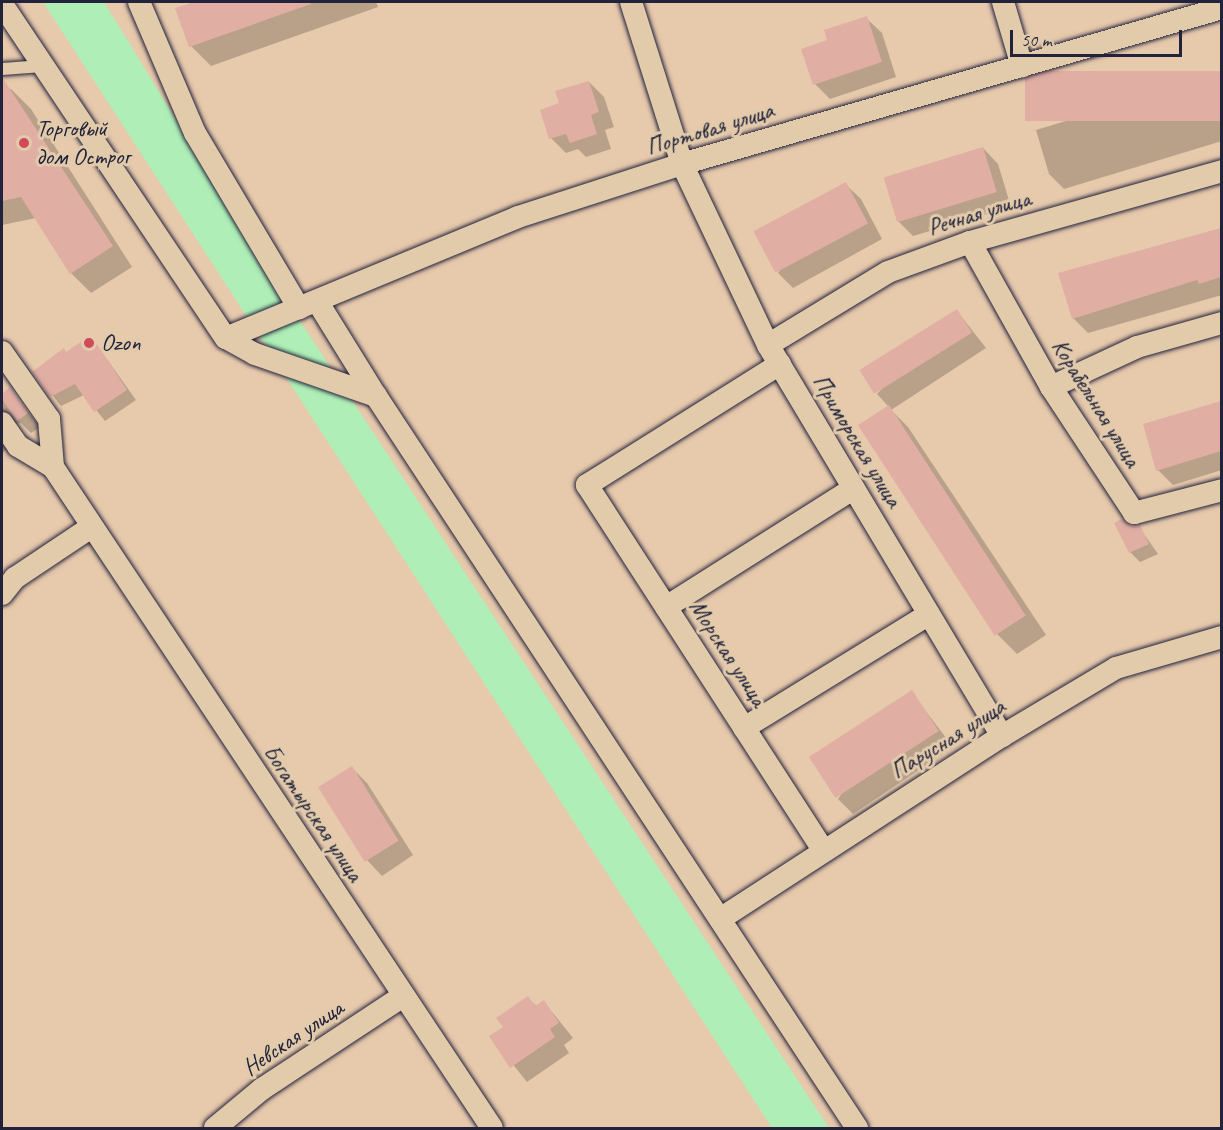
<!DOCTYPE html>
<meta charset="utf-8">
<style>
body{margin:0}
#map{position:relative;width:1223px;height:1130px;overflow:hidden;background:#e7c9ac;font-family:Caveat,sans-serif}
div>[style]{position:absolute}
.green>*{inset:0;background:#afefb7}
.shadow>*{inset:0;background:#0003}
.building>*{inset:0;background:#e1aea4;transform-origin:0 0}
.roads{filter:drop-shadow(0 0 2px #22223b) drop-shadow(0 0 2px #22223b)}
.service>*{height:12px;margin:-6px;padding:0 6px;transform-origin:6px;border-radius:6px;background:#e2cbab}
.minor>*{height:22px;margin:-11px;padding:0 11px;transform-origin:11px;border-radius:11px;background:#e2cbab}
.dots>*{width:16px;height:16px;translate:-50% -50%;box-sizing:border-box;border:3px solid #e2cbab;border-radius:50%}
span{translate:-50% -50%;white-space:nowrap;text-align:center;line-height:1.15;-webkit-text-stroke:6px #e2cbab;paint-order:stroke}
.poi-label{font-size:24px;color:#22223b}
.left{translate:0 -50%;text-align:left}
.street-label{font-size:24px;color:#22223b}
.frame{position:absolute;inset:0;border:3px solid #22223b;pointer-events:none}
.scale{position:absolute;left:1010px;top:30px;width:172px;height:27px;box-sizing:border-box;border:3px solid #22223b;border-top:0;padding-left:8px;font-size:18px;line-height:21px;white-space:nowrap;color:#22223b;-webkit-text-stroke:4px #e2cbab;paint-order:stroke}
</style>
<div id="map">
<div class="green">
<div style="clip-path:polygon(43px 2px,104px 2px,285px 298px,829px 1128px,772px 1128px)"></div>
</div>
<div class="shadow">
<div style="clip-path:polygon(199px 2px,376px 2px,378px 7px,211px 66px,191px 46px,177px 9px)"></div>
<div style="clip-path:polygon(866px 18px,882px 33px,896px 77px,830px 99px,815px 84px,829px 41px)"></div>
<div style="clip-path:polygon(1222px 74px,1222px 141px,1064px 189px,1049px 174px,1036px 130px)"></div>
<div style="clip-path:polygon(589px 82px,604px 97px,614px 127px,605px 130px,611px 149px,586px 157px,578px 149px,566px 153px,551px 138px,561px 104px)"></div>
<div style="clip-path:polygon(11px 89px,31px 109px,132px 267px,91px 293px,71px 273px,36px 218px,2px 225px,2px 91px)"></div>
<div style="clip-path:polygon(983px 148px,998px 164px,1011px 207px,913px 236px,898px 221px)"></div>
<div style="clip-path:polygon(845px 184px,861px 199px,882px 239px,793px 288px,778px 273px)"></div>
<div style="clip-path:polygon(1222px 228px,1222px 295px,1088px 333px,1073px 318px,1060px 275px)"></div>
<div style="clip-path:polygon(957px 311px,986px 348px,891px 410px,908px 427px,1046px 635px,1017px 654px,997px 634px,860px 426px,889px 407px,877px 394px)"></div>
<div style="clip-path:polygon(91px 337px,136px 400px,105px 421px,84px 395px,61px 406px,34px 372px)"></div>
<div style="clip-path:polygon(10px 389px,40px 427px,31px 433px,21px 423px,7px 425px,2px 437px,2px 395px)"></div>
<div style="clip-path:polygon(1222px 402px,1222px 470px,1173px 485px,1158px 470px,1144px 425px)"></div>
<div style="clip-path:polygon(2px 439px,7px 449px,2px 453px)"></div>
<div style="clip-path:polygon(1129px 527px,1139px 527px,1158px 554px,1140px 562px,1130px 552px)"></div>
<div style="clip-path:polygon(911px 692px,953px 747px,853px 814px,838px 799px)"></div>
<div style="clip-path:polygon(352px 768px,367px 783px,413px 855px,382px 876px,367px 860px,320px 788px)"></div>
<div style="clip-path:polygon(528px 998px,537px 1007px,544px 1002px,573px 1038px,564px 1045px,569px 1053px,527px 1082px,491px 1037px,505px 1027px)"></div>
</div>
<div class="building">
<div style="clip-path:polygon(195px 2px,310px 2px,311px 4px,189px 47px,175px 8px)"></div>
<div style="clip-path:polygon(867px 16px,882px 62px,813px 85px,801px 49px,827px 40px,824px 30px)"></div>
<div style="left:1221px;top:71px;width:50px;height:196px;rotate:90deg"></div>
<div style="clip-path:polygon(2px 77px,113px 246px,70px 274px,21px 197px,2px 201px)"></div>
<div style="clip-path:polygon(589px 81px,599px 112px,591px 115px,597px 134px,570px 143px,566px 134px,549px 139px,540px 110px,559px 103px,555px 91px)"></div>
<div style="left:983px;top:147px;width:47px;height:104px;rotate:73deg"></div>
<div style="left:846px;top:182px;width:47px;height:105px;rotate:62deg"></div>
<div style="clip-path:polygon(1221px 228px,1221px 277px,1199px 284px,1197px 280px,1072px 319px,1058px 273px)"></div>
<div style="left:957px;top:309px;width:28px;height:115px;rotate:58deg"></div>
<div style="clip-path:polygon(91px 335px,127px 390px,94px 412px,75px 384px,50px 397px,32px 372px,64px 348px,66px 352px)"></div>
<div style="clip-path:polygon(10px 387px,28px 413px,17px 421px,2px 399px,2px 394px)"></div>
<div style="clip-path:polygon(1221px 401px,1221px 451px,1156px 471px,1143px 424px)"></div>
<div style="left:889px;top:405px;width:251px;height:37px;rotate:57deg"></div>
<div style="clip-path:polygon(1122px 519px,1130px 526px,1140px 525px,1149px 544px,1129px 553px,1114px 523px)"></div>
<div style="left:912px;top:690px;width:49px;height:123px;rotate:57deg"></div>
<div style="left:352px;top:766px;width:88px;height:40px;rotate:58deg"></div>
<div style="clip-path:polygon(528px 996px,535px 1006px,544px 1000px,559px 1023px,550px 1029px,555px 1037px,510px 1068px,489px 1036px,503px 1027px,496px 1018px)"></div>
</div>
<div class="roads">
<div class="service">
<div style="left:2px;top:69px;width:41px;rotate:-4.2deg"></div>
</div>
<div class="minor">
<div style="left:139px;top:2px;width:142px;rotate:66.9deg"></div>
<div style="left:195px;top:133px;width:204px;rotate:59.3deg"></div>
<div style="left:631px;top:2px;width:170px;rotate:72.5deg"></div>
<div style="left:682px;top:164px;width:200px;rotate:64.6deg"></div>
<div style="left:768px;top:345px;width:456px;rotate:59.1deg"></div>
<div style="left:1003px;top:2px;width:67px;rotate:73.5deg"></div>
<div style="left:2px;top:4px;width:402px;rotate:56.2deg"></div>
<div style="left:226px;top:338px;width:33px;rotate:29deg"></div>
<div style="left:255px;top:354px;width:128px;rotate:19.1deg"></div>
<div style="left:376px;top:396px;width:876px;rotate:56.69deg"></div>
<div style="left:970px;top:242px;width:166px;rotate:60.8deg"></div>
<div style="left:1051px;top:387px;width:151px;rotate:56.6deg"></div>
<div style="left:1134px;top:513px;width:91px;rotate:-14.6deg"></div>
<div style="left:317px;top:301px;width:112px;rotate:58.2deg"></div>
<div style="left:226px;top:338px;width:316px;rotate:-22.5deg"></div>
<div style="left:518px;top:217px;width:172px;rotate:-17.9deg"></div>
<div style="left:682px;top:164px;width:562px;rotate:-16.11deg"></div>
<div style="left:768px;top:345px;width:140px;rotate:-31.3deg"></div>
<div style="left:888px;top:272px;width:87px;rotate:-20.1deg"></div>
<div style="left:970px;top:242px;width:262px;rotate:-15.7deg"></div>
<div style="left:2px;top:352px;width:82px;rotate:55deg"></div>
<div style="left:49px;top:419px;width:48px;rotate:85.2deg"></div>
<div style="left:780px;top:364px;width:228px;rotate:147.9deg"></div>
<div style="left:587px;top:485px;width:436px;rotate:57.1deg"></div>
<div style="left:1051px;top:387px;width:95px;rotate:-24.9deg"></div>
<div style="left:1137px;top:347px;width:88px;rotate:-15.8deg"></div>
<div style="left:2px;top:423px;width:28px;rotate:55deg"></div>
<div style="left:18px;top:446px;width:41px;rotate:31deg"></div>
<div style="left:53px;top:467px;width:793px;rotate:56.41deg"></div>
<div style="left:2px;top:594px;width:21px;rotate:-51deg"></div>
<div style="left:15px;top:578px;width:90px;rotate:-33.7deg"></div>
<div style="left:666px;top:607px;width:222px;rotate:-32.3deg"></div>
<div style="left:744px;top:728px;width:217px;rotate:-31.6deg"></div>
<div style="left:720px;top:919px;width:336px;rotate:-33deg"></div>
<div style="left:1002px;top:736px;width:133px;rotate:-30.8deg"></div>
<div style="left:1116px;top:668px;width:110px;rotate:-16.3deg"></div>
<div style="left:215px;top:1128px;width:61px;rotate:-39.7deg"></div>
<div style="left:262px;top:1089px;width:169px;rotate:-33.4deg"></div>
</div>
</div>
<div class="dots">
<div style="left:24px;top:143px;background:#d1495b"></div>
<div style="left:89px;top:343px;background:#d1495b"></div>
</div>
<div class="poi-label">
<span class="left" style="left:36px;top:143px">Торговый<br>дом Острог</span>
<span class="left" style="left:101px;top:343px">Ozon</span>
</div>
<div class="street-label">
<span style="left:710px;top:129px;rotate:-17deg">Портовая улица</span>
<span style="left:979px;top:213px;rotate:-17deg">Речная улица</span>
<span style="left:1096px;top:403px;rotate:58deg">Корабельная улица</span>
<span style="left:857px;top:441px;rotate:59deg">Приморская улица</span>
<span style="left:728px;top:653px;rotate:57deg">Морская улица</span>
<span style="left:948px;top:739px;rotate:-32deg">Парусная улица</span>
<span style="left:313px;top:813px;rotate:56deg">Богатырская улица</span>
<span style="left:293px;top:1038px;rotate:-34deg">Невская улица</span>
</div>
<div class="frame"></div>
<div class="scale">50 m</div>
</div>
